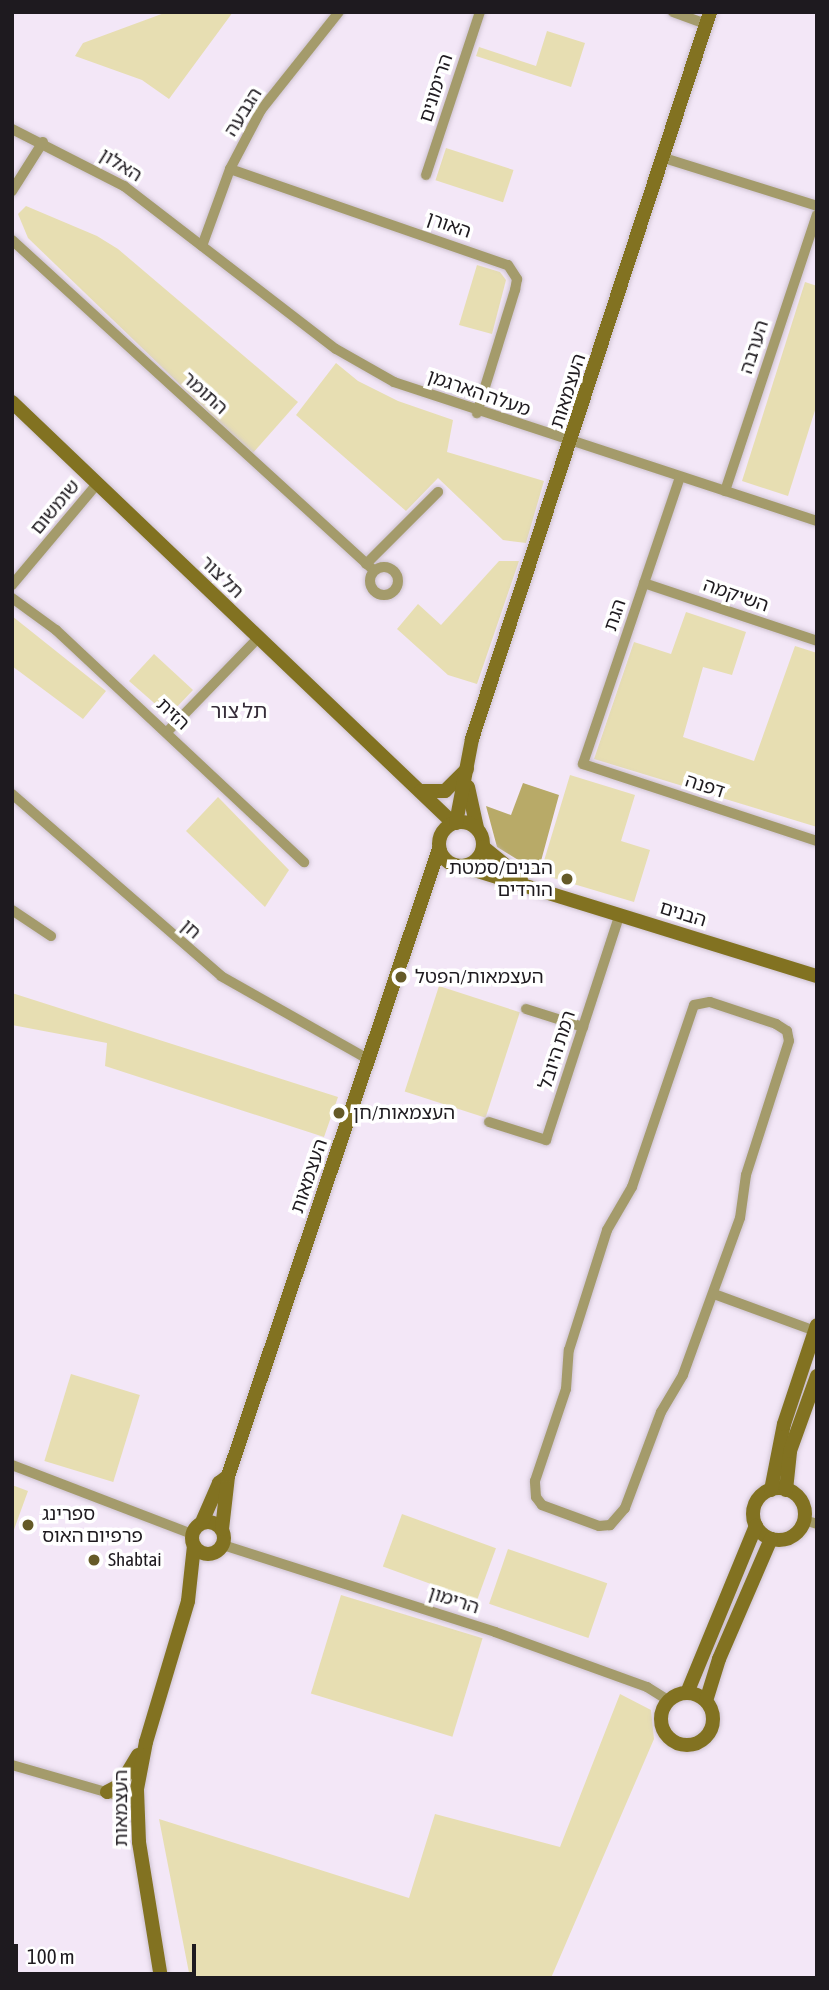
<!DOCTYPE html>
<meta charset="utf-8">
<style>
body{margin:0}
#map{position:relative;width:829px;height:1990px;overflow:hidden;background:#f3e7f7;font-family:"Asap Condensed","Noto Sans Hebrew",sans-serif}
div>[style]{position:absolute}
.green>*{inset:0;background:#e7deb2;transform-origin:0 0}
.forest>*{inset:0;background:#b8aa68}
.roads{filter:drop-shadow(0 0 2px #cdc2d0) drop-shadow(0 0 2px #cdc2d0)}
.street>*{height:10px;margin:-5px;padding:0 5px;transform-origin:5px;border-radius:5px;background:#a49b6b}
.street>.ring{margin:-5px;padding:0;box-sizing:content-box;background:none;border:10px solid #a49b6b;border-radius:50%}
.secondary>*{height:14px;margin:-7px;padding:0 7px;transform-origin:7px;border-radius:7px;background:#827221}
.secondary>.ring{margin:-7px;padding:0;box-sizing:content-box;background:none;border:14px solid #827221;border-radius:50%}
.dots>*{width:19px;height:19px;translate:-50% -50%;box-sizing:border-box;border:4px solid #fff;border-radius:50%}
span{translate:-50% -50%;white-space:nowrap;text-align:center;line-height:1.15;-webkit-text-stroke:7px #fff;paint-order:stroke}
.street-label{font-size:19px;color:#1e1a1f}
.poi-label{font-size:19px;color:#1e1a1f}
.right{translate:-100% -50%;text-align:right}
.left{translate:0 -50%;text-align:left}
.neighbourhood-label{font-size:21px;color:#362d39}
.frame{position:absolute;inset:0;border:14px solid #1e1a1f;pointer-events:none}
.scale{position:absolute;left:14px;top:1944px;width:182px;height:32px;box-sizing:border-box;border:4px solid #1e1a1f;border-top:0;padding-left:9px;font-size:21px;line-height:24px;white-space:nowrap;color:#1e1a1f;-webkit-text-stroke:5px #fff;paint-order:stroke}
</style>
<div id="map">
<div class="green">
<div style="clip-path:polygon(167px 12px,233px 12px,169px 99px,142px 80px,75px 56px,83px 43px)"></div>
<div style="clip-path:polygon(547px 31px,585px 43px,571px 87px,476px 56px,479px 47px,536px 66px)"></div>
<div style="left:446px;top:148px;width:71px;height:34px;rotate:18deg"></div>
<div style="clip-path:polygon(26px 206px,97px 236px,118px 249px,298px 402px,252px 454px,28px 238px,18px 214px)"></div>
<div style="clip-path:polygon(477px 265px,500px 272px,506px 280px,492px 334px,459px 325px)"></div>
<div style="clip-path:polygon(805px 282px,817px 286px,817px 404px,788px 496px,742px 481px)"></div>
<div style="clip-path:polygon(336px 363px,358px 381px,398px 401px,453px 420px,447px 452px,544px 481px,526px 543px,503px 540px,438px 478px,406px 511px,296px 415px)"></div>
<div style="clip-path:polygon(499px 561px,519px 561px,477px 684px,448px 675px,397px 629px,418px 604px,441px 625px)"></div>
<div style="clip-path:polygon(686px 612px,746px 632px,732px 675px,703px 667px,683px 737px,754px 761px,795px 646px,817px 653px,817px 827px,594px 759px,634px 642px,671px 654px)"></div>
<div style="clip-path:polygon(12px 616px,106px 691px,83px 719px,12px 666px)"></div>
<div style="clip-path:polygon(154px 654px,193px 690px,175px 709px,161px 709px,129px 681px)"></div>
<div style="clip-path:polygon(570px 775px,635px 795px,621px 841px,650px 850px,634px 902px,540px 874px)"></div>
<div style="clip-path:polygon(218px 797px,289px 870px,265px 907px,186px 831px)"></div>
<div style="left:439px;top:986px;width:85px;height:111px;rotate:18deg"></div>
<div style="clip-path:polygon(12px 993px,338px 1097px,324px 1137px,105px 1066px,107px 1043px,12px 1025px)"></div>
<div style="left:71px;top:1374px;width:72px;height:91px;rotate:17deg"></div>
<div style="clip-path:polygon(12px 1485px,28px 1491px,12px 1535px)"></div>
<div style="left:402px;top:1514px;width:100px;height:56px;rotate:20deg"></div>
<div style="left:508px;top:1549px;width:105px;height:58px;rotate:19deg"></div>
<div style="left:341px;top:1595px;width:148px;height:103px;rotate:17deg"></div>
<div style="clip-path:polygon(620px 1694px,651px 1710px,654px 1739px,551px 1978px,190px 1978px,159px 1819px,409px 1898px,435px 1814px,560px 1847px)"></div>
</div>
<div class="forest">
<div style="clip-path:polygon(523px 783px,559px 795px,538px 872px,497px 847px,486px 806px,511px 815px)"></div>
</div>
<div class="roads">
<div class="street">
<div style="left:673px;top:12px;width:35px;rotate:20deg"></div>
<div style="left:12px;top:129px;width:126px;rotate:27deg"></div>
<div style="left:124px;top:186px;width:267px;rotate:37.6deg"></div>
<div style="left:336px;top:349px;width:67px;rotate:29.6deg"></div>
<div style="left:394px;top:382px;width:445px;rotate:18.2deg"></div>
<div style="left:664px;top:158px;width:160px;rotate:17.4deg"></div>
<div style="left:230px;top:169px;width:294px;rotate:19.1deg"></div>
<div style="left:508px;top:265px;width:17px;rotate:57deg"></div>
<div style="left:517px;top:279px;width:11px;rotate:100deg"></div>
<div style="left:515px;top:290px;width:129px;rotate:107.2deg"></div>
<div style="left:426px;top:175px;width:172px;rotate:-71.7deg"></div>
<div style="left:12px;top:191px;width:58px;rotate:-57.7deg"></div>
<div style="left:12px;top:240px;width:490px;rotate:42.4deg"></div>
<div style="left:202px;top:246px;width:82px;rotate:-70deg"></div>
<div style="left:230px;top:169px;width:67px;rotate:-62.3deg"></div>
<div style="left:261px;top:110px;width:125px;rotate:-51.5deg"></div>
<div style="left:680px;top:477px;width:303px;rotate:108.7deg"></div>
<div style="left:583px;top:764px;width:246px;rotate:18.2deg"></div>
<div style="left:725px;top:491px;width:291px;rotate:-71.6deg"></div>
<div style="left:366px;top:564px;width:102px;rotate:-45deg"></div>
<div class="ring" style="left:370px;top:567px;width:18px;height:18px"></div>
<div style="left:644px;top:583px;width:182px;rotate:18.5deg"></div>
<div style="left:12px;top:585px;width:132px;rotate:-49.9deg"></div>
<div style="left:12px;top:598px;width:54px;rotate:36deg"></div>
<div style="left:56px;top:630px;width:340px;rotate:43.1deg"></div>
<div style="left:167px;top:732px;width:131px;rotate:-45.9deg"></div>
<div style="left:12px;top:794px;width:277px;rotate:41deg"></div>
<div style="left:221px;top:976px;width:169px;rotate:29.5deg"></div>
<div style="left:12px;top:910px;width:47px;rotate:33.7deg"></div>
<div style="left:710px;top:1002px;width:70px;rotate:18.4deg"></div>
<div style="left:776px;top:1024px;width:13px;rotate:32deg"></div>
<div style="left:787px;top:1031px;width:10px;rotate:79deg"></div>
<div style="left:789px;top:1041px;width:141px;rotate:107.8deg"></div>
<div style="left:746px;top:1175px;width:43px;rotate:97.9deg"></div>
<div style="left:740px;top:1218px;width:167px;rotate:110deg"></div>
<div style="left:683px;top:1375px;width:43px;rotate:120.7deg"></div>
<div style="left:661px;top:1412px;width:103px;rotate:110.6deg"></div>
<div style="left:625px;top:1508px;width:23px;rotate:131deg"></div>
<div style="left:610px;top:1525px;width:11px;rotate:175deg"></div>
<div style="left:599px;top:1526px;width:61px;rotate:-159.8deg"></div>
<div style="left:542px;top:1505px;width:10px;rotate:-127deg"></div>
<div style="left:536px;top:1497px;width:16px;rotate:-94deg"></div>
<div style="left:535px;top:1481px;width:97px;rotate:-71.4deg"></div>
<div style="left:566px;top:1389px;width:39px;rotate:-86deg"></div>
<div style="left:569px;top:1350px;width:126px;rotate:-72.4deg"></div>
<div style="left:607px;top:1230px;width:50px;rotate:-59.8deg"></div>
<div style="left:632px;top:1187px;width:192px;rotate:-71.2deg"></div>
<div style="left:694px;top:1005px;width:16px;rotate:-11deg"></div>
<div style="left:526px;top:1009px;width:60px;rotate:17.5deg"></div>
<div style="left:489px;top:1122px;width:60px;rotate:17.5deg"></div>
<div style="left:546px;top:1140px;width:238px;rotate:-71.9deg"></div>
<div style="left:714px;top:1294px;width:108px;rotate:20.1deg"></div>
<div style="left:12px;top:1465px;width:193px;rotate:21deg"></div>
<div style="left:804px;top:1520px;width:14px;rotate:17deg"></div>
<div style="left:223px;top:1545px;width:286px;rotate:17.7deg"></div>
<div style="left:495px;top:1632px;width:162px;rotate:19.9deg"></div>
<div style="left:647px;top:1687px;width:26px;rotate:32deg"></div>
<div style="left:12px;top:1765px;width:130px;rotate:16.1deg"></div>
</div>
<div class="secondary">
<div style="left:12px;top:402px;width:610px;rotate:43.67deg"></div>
<div style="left:468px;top:787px;width:42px;rotate:77.6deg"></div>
<div style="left:421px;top:791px;width:24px"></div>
<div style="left:445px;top:791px;width:31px;rotate:-45deg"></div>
<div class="ring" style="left:439px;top:822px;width:30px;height:30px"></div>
<div style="left:456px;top:823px;width:86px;rotate:-79.2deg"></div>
<div style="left:472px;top:739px;width:765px;rotate:-71.87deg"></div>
<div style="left:483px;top:847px;width:49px;rotate:39.2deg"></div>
<div style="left:461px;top:866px;width:373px;rotate:17.2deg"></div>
<div class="ring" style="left:753px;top:1488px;width:38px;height:38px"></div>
<div style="left:771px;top:1490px;width:67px;rotate:-78.9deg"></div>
<div style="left:784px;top:1424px;width:104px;rotate:-71.6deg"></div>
<div style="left:786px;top:1490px;width:39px;rotate:-84deg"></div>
<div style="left:790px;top:1451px;width:80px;rotate:-70.2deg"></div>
<div class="ring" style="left:192px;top:1522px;width:18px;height:18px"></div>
<div style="left:202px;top:1522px;width:43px;rotate:-66.4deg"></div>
<div style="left:219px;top:1483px;width:11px;rotate:-38deg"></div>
<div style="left:222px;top:1529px;width:53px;rotate:-83.5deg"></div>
<div style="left:228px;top:1476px;width:662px;rotate:-71.4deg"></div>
<div style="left:687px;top:1693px;width:181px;rotate:-67.6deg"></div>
<div class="ring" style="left:661px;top:1693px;width:38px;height:38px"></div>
<div style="left:706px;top:1701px;width:44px;rotate:-72.8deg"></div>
<div style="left:719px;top:1659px;width:131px;rotate:-66.6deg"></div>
<div style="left:107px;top:1792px;width:15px;rotate:-28deg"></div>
<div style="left:120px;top:1785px;width:35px;rotate:-59deg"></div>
<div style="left:161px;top:1978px;width:138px;rotate:-99.2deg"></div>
<div style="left:139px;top:1842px;width:53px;rotate:-92.2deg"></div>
<div style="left:137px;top:1789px;width:48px;rotate:-79.2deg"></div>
<div style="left:146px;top:1742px;width:147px;rotate:-73.4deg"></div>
<div style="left:188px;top:1601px;width:55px;rotate:-83.8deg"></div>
</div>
</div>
<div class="dots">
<div style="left:567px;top:879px;background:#655a27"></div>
<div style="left:401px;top:977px;background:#655a27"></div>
<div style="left:339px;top:1113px;background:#655a27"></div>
<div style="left:28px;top:1525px;background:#655a27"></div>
<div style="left:94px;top:1560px;background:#655a27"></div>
</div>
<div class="street-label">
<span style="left:436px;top:88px;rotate:-72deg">הרימונים</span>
<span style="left:243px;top:112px;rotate:-58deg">הגבעה</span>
<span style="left:121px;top:165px;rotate:32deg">האלון</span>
<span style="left:449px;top:225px;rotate:19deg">האורן</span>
<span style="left:754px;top:347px;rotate:-72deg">הערבה</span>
<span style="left:568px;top:391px;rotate:-72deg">העצמאות</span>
<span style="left:205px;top:393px;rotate:42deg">התומר</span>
<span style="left:479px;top:393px;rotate:19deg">מעלה הארגמן</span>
<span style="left:55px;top:507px;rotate:-50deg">שומשום</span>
<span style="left:222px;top:577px;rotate:44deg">תל צור</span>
<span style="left:736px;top:595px;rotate:19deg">השיקמה</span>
<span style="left:615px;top:615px;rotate:-71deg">הגת</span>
<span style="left:173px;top:714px;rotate:43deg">הזית</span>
<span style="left:705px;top:786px;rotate:18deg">דפנה</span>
<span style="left:683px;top:914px;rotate:17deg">הבנים</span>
<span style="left:191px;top:929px;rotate:41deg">חן</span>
<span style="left:557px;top:1050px;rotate:-72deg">רמת היובל</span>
<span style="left:309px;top:1176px;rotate:-71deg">העצמאות</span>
<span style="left:454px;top:1600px;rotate:18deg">הרימון</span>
<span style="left:121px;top:1808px;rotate:-90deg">העצמאות</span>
</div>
<div class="poi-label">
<span class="right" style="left:553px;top:879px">הבנים/סמטת<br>הורדים</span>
<span class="left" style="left:415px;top:977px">העצמאות/הפטל</span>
<span class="left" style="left:353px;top:1113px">העצמאות/חן</span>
<span class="left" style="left:42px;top:1525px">ספרינג<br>פרפיום האוס</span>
<span class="left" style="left:108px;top:1560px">Shabtai</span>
</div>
<div class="neighbourhood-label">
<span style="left:239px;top:710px">תל צור</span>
</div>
<div class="frame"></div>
<div class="scale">100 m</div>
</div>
